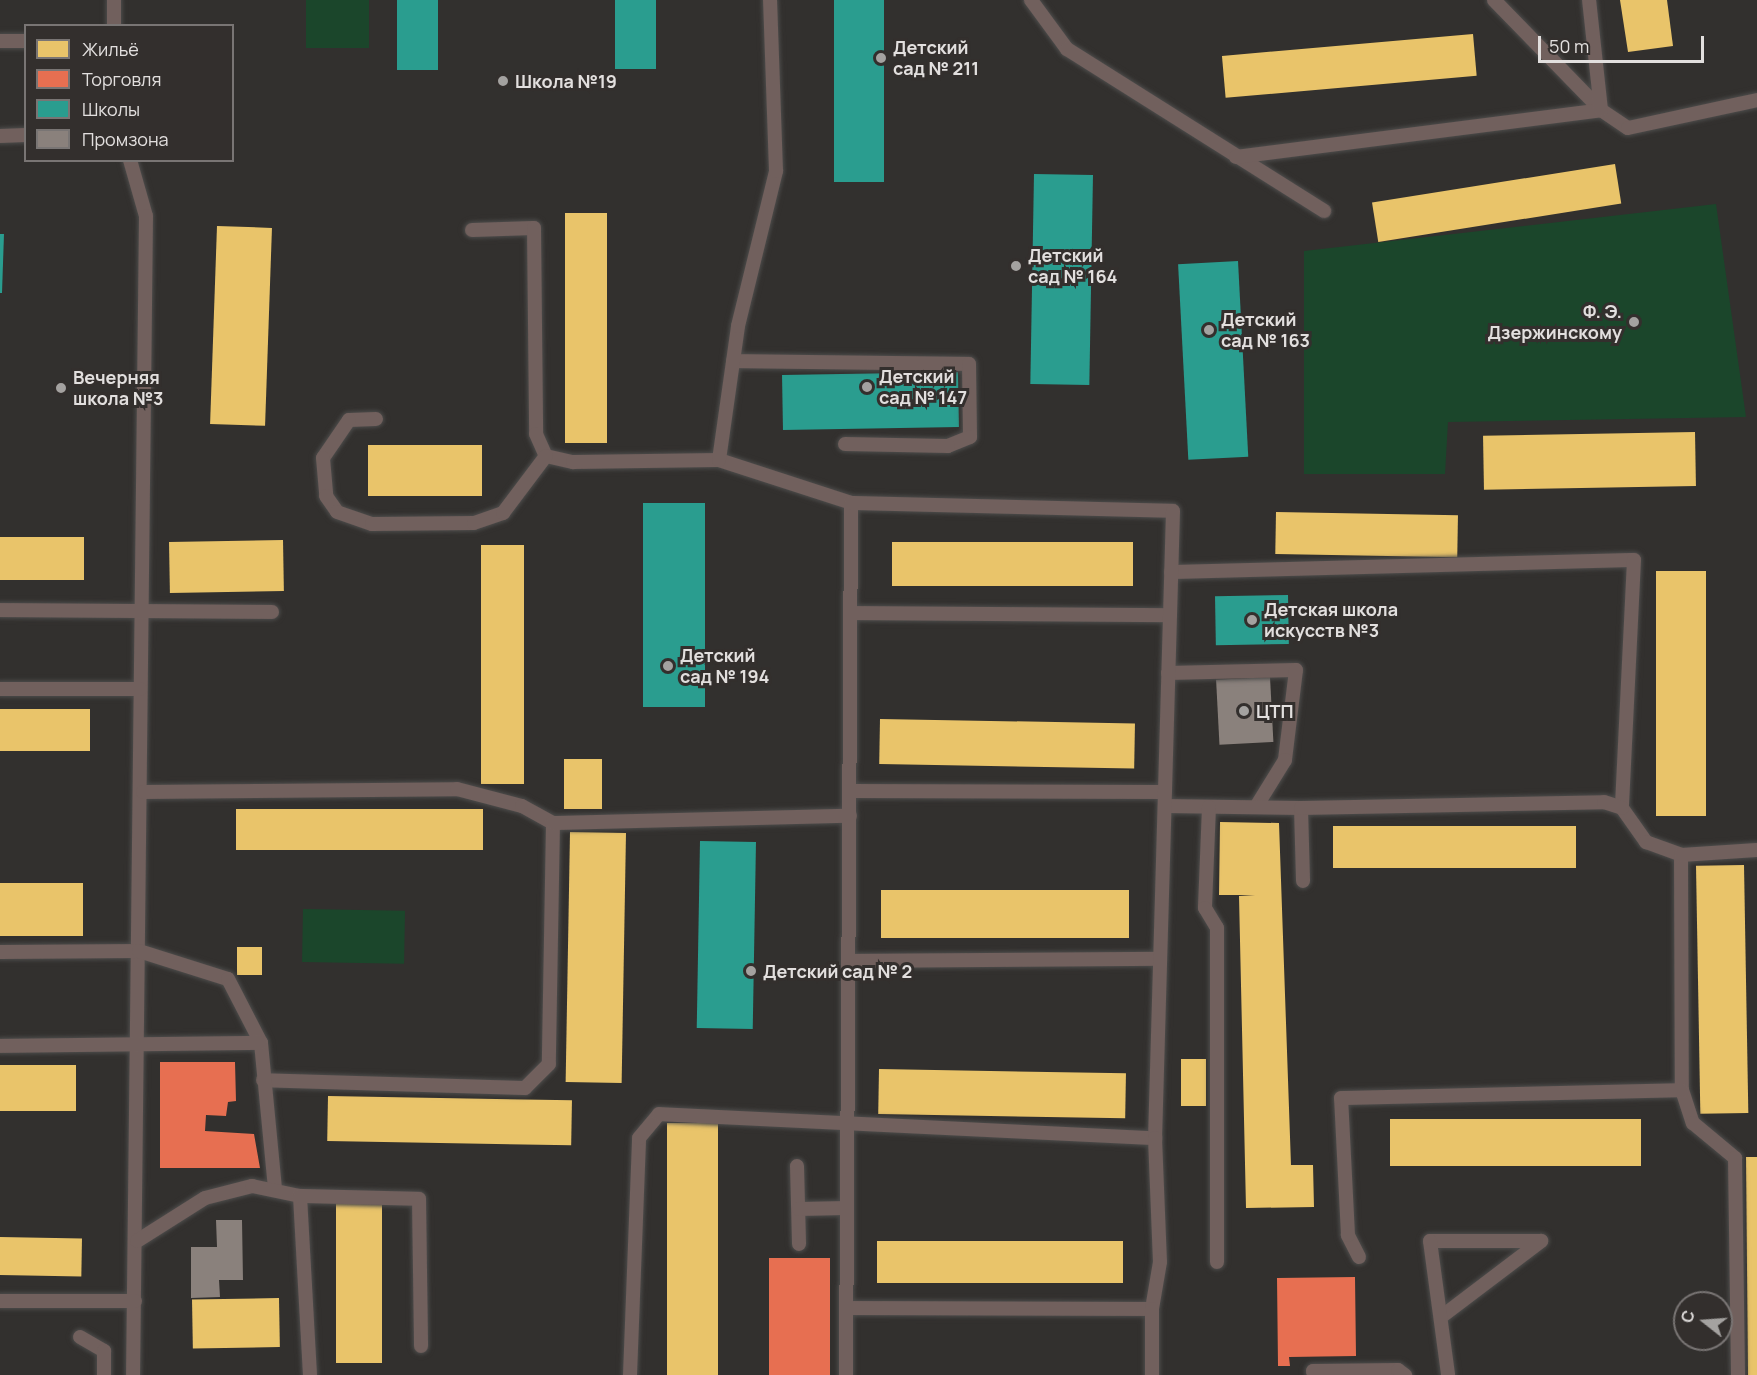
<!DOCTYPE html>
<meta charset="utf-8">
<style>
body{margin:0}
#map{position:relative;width:1757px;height:1375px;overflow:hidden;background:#32302e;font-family:Manrope,sans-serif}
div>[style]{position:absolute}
.green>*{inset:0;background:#1b462b;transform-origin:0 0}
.homes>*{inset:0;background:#e9c46a;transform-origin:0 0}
.shops>*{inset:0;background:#e76f51;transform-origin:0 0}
.schools>*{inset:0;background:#2a9d8f;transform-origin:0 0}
.industry>*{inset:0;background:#8a817c;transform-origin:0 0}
.roads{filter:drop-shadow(0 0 2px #4d4c4b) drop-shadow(0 0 2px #4d4c4b)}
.service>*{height:14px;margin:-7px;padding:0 7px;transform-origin:7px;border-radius:7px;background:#71605d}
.dots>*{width:16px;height:16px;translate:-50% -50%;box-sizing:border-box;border:3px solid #332f2d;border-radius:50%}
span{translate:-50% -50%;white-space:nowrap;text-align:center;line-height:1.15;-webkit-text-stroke:6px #332f2d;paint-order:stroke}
.poi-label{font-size:18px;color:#e2dfde;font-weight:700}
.left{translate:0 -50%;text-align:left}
.right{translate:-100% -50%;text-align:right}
.legend{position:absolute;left:24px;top:24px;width:210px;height:138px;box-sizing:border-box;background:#332f2d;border:2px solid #797574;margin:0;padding:8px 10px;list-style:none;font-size:18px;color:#e2dfde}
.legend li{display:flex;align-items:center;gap:12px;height:30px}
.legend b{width:30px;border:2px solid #797574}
.north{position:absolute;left:1673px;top:1291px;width:60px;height:60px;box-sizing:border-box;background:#332f2d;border:2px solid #797574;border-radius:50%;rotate:287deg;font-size:16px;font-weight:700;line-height:24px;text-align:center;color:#e2dfde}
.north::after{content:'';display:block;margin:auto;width:21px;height:27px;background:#a4a2a0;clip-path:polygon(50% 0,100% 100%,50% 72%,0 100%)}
.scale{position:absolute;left:1538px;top:36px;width:166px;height:27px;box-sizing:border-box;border:3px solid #e2dfde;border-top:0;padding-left:8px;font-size:18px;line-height:21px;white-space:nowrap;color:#e2dfde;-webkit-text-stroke:4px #332f2d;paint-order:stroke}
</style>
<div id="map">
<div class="green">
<div style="left:306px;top:0;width:63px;height:48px"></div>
<div style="clip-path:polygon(1716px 204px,1746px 417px,1448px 422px,1445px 474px,1304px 474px,1304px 251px)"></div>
<div style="left:303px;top:909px;width:102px;height:53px;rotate:1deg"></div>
</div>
<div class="homes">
<div style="clip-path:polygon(1620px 0,1667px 0,1673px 46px,1628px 52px)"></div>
<div style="left:1473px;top:34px;width:42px;height:252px;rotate:85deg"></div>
<div style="left:1615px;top:164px;width:40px;height:246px;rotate:81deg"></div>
<div style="left:565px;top:213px;width:42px;height:230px"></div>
<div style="left:217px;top:226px;width:55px;height:198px;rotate:2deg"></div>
<div style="left:1695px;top:432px;width:54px;height:212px;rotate:89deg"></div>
<div style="left:482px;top:445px;width:51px;height:114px;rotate:90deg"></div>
<div style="left:1276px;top:512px;width:182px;height:42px;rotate:1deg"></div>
<div style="left:0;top:537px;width:84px;height:43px"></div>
<div style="left:283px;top:540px;width:51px;height:114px;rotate:89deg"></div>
<div style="left:892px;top:542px;width:241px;height:44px"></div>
<div style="left:481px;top:545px;width:43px;height:239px"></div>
<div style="left:1656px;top:571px;width:50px;height:245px"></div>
<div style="left:90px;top:709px;width:42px;height:90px;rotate:90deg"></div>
<div style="left:880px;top:719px;width:255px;height:45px;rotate:1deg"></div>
<div style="left:564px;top:759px;width:38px;height:50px"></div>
<div style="left:236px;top:809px;width:247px;height:41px"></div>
<div style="clip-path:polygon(1220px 822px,1279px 823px,1291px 1165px,1313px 1165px,1314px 1207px,1246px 1208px,1239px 896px,1255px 895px,1219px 895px)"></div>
<div style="left:1333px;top:826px;width:243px;height:42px"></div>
<div style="left:570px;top:832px;width:56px;height:250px;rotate:1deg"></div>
<div style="left:1744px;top:865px;width:248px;height:48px;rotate:89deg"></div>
<div style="left:0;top:883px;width:83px;height:53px"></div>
<div style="left:881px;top:890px;width:248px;height:48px"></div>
<div style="left:262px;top:947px;width:28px;height:25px;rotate:90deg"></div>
<div style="left:1206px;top:1059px;width:47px;height:25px;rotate:90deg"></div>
<div style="left:0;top:1065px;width:76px;height:46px"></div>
<div style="left:879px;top:1069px;width:247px;height:45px;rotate:1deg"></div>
<div style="left:328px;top:1096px;width:244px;height:45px;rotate:1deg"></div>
<div style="left:1390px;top:1119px;width:251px;height:47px"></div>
<div style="left:718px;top:1123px;width:252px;height:51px;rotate:90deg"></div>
<div style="clip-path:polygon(1746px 1157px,1757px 1157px,1757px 1375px,1748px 1375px)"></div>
<div style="left:336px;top:1203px;width:46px;height:160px"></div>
<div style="left:0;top:1237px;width:82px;height:38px;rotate:1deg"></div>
<div style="left:877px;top:1241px;width:246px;height:42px"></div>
<div style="left:279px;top:1298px;width:49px;height:87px;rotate:89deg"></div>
</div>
<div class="shops">
<div style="clip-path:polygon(160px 1062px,235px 1062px,236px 1101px,228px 1102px,226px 1116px,206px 1115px,205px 1131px,254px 1134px,260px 1168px,160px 1168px)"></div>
<div style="left:769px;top:1258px;width:61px;height:117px"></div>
<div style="clip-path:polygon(1355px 1277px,1356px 1356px,1289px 1357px,1290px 1366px,1278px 1366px,1277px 1278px)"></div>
</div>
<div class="schools">
<div style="left:397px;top:0;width:41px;height:70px"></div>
<div style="left:615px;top:0;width:41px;height:69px"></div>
<div style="left:834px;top:0;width:50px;height:182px"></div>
<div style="left:1034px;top:174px;width:59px;height:210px;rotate:1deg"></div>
<div style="clip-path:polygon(0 234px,4px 234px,2px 293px,0 293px)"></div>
<div style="left:1238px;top:261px;width:196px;height:60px;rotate:87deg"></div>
<div style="left:958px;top:372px;width:55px;height:176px;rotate:89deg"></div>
<div style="left:643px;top:503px;width:62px;height:204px"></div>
<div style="left:1288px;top:595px;width:49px;height:73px;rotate:89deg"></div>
<div style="left:700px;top:841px;width:56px;height:187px;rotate:1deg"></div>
</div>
<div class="industry">
<div style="left:1270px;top:677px;width:65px;height:54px;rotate:87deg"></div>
<div style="clip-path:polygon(216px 1220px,242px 1220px,243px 1280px,219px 1280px,220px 1297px,191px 1298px,191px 1247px,217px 1247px)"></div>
</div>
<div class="roads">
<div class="service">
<div style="left:1031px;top:0;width:61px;rotate:53.7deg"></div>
<div style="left:1067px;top:49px;width:304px;rotate:32.2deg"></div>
<div style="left:1494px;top:0;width:153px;rotate:45.8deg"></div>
<div style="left:1601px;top:110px;width:32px;rotate:34deg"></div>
<div style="left:1628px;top:128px;width:132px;rotate:-12.2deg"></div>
<div style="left:114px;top:26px;width:26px;rotate:-90deg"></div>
<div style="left:0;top:41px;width:26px"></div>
<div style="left:0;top:136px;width:26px;rotate:-2deg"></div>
<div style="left:1236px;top:157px;width:368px;rotate:-7.3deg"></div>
<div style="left:1601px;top:110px;width:111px;rotate:-96.2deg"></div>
<div style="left:130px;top:160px;width:58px;rotate:74.1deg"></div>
<div style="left:146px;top:216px;width:1159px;rotate:90.64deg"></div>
<div style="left:472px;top:230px;width:62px;rotate:-1.8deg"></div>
<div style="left:534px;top:228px;width:206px;rotate:89.4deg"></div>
<div style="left:536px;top:434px;width:24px;rotate:66deg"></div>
<div style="left:546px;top:456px;width:28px;rotate:13deg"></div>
<div style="left:573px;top:462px;width:146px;rotate:-0.8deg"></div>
<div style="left:719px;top:460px;width:139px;rotate:18deg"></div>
<div style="left:733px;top:361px;width:236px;rotate:0.7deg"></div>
<div style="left:969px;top:364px;width:73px;rotate:89.2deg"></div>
<div style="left:970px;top:437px;width:24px;rotate:158deg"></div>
<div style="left:948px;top:446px;width:103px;rotate:-178.9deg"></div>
<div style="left:376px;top:419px;width:27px;rotate:178deg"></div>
<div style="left:349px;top:420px;width:46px;rotate:124.4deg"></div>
<div style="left:323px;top:458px;width:38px;rotate:85deg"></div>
<div style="left:326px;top:496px;width:19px;rotate:55deg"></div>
<div style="left:337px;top:512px;width:37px;rotate:19deg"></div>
<div style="left:372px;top:524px;width:102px;rotate:-0.6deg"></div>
<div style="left:474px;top:523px;width:31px;rotate:-19deg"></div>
<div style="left:503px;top:513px;width:71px;rotate:-53deg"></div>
<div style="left:719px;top:460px;width:135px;rotate:-81.9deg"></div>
<div style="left:738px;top:326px;width:160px;rotate:-76.2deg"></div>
<div style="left:776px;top:171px;width:171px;rotate:-92deg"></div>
<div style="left:1171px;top:572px;width:463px;rotate:-1.5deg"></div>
<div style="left:1634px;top:560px;width:248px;rotate:92.8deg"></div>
<div style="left:1622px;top:808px;width:42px;rotate:54.8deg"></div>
<div style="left:1646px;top:842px;width:37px;rotate:20deg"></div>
<div style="left:1681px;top:855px;width:235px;rotate:89.8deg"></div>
<div style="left:1682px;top:1090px;width:35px;rotate:72deg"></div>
<div style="left:1693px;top:1123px;width:55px;rotate:39.8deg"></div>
<div style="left:1735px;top:1158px;width:217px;rotate:89.2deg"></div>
<div style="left:0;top:610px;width:272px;rotate:0.4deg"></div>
<div style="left:851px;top:613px;width:319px;rotate:0.4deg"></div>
<div style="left:1168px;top:673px;width:128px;rotate:-1.3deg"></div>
<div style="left:1296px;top:670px;width:91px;rotate:97deg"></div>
<div style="left:1285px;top:760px;width:55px;rotate:121.7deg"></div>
<div style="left:0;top:689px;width:140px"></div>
<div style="left:850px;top:791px;width:315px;rotate:0.2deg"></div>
<div style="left:143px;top:792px;width:314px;rotate:-0.5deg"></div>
<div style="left:457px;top:789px;width:67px;rotate:14.7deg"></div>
<div style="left:522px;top:806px;width:35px;rotate:29deg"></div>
<div style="left:553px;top:823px;width:241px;rotate:91deg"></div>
<div style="left:549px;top:1064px;width:34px;rotate:135deg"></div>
<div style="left:525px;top:1088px;width:262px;rotate:-178.3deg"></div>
<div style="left:1165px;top:806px;width:136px;rotate:0.8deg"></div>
<div style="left:1301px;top:808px;width:73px;rotate:88.4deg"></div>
<div style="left:1209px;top:807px;width:101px;rotate:92.3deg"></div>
<div style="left:1205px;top:908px;width:23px;rotate:59deg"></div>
<div style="left:1217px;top:928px;width:334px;rotate:90deg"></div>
<div style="left:1301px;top:808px;width:303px;rotate:-1.1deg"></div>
<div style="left:1604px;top:802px;width:19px;rotate:18deg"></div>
<div style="left:553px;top:823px;width:297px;rotate:-1.4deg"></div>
<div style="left:1681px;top:855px;width:76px;rotate:-3.8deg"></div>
<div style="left:0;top:952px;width:139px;rotate:-0.4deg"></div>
<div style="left:139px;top:951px;width:93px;rotate:17.5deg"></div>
<div style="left:228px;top:979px;width:72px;rotate:62.7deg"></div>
<div style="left:261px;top:1043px;width:146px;rotate:84.5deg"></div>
<div style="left:849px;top:961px;width:311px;rotate:-0.4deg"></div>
<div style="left:0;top:1046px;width:261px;rotate:-0.7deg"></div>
<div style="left:797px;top:1166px;width:78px;rotate:88.5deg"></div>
<div style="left:799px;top:1209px;width:47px;rotate:-1.2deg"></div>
<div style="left:137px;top:1241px;width:80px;rotate:-32.3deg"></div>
<div style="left:205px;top:1198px;width:49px;rotate:-14.3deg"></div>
<div style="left:252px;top:1186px;width:49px;rotate:11.8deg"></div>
<div style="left:1359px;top:1257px;width:25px;rotate:-117deg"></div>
<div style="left:1348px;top:1235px;width:137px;rotate:-92.9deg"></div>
<div style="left:1341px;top:1098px;width:341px;rotate:-1.3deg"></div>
<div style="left:0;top:1301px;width:135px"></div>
<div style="left:846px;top:1308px;width:306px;rotate:0.2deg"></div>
<div style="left:1441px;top:1317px;width:126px;rotate:-37.2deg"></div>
<div style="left:1541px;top:1241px;width:111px;rotate:180deg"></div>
<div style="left:1430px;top:1241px;width:135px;rotate:82.3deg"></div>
<div style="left:80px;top:1337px;width:28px;rotate:30deg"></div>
<div style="left:104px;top:1351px;width:24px;rotate:90deg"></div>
<div style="left:310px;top:1375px;width:179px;rotate:-93.2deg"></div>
<div style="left:300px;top:1196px;width:119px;rotate:1.4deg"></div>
<div style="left:419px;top:1199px;width:147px;rotate:89.2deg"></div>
<div style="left:630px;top:1375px;width:237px;rotate:-87.8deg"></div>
<div style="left:639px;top:1138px;width:31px;rotate:-50deg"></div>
<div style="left:659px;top:1114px;width:497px;rotate:2.8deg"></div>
<div style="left:846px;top:1375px;width:872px;rotate:-89.67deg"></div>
<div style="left:851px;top:503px;width:322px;rotate:1.4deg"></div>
<div style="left:1173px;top:511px;width:627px;rotate:91.64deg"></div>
<div style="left:1155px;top:1138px;width:124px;rotate:87.7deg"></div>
<div style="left:1160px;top:1262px;width:48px;rotate:99.7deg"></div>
<div style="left:1152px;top:1309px;width:66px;rotate:90deg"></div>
<div style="left:1314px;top:1375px;width:4px;rotate:-104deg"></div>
<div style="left:1313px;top:1371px;width:85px;rotate:-0.7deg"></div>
<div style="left:1398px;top:1370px;width:9px;rotate:36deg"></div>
</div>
</div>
<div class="dots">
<div style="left:881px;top:58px;background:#a4a2a0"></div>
<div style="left:503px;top:81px;background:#a4a2a0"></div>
<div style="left:1016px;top:266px;background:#a4a2a0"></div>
<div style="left:1634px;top:322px;background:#a4a2a0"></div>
<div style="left:1209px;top:330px;background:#a4a2a0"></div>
<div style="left:867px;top:387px;background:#a4a2a0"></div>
<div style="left:61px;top:388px;background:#a4a2a0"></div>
<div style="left:1252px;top:620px;background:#a4a2a0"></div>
<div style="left:668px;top:666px;background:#a4a2a0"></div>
<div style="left:1244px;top:711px;background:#a4a2a0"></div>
<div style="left:751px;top:971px;background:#a4a2a0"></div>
</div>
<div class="poi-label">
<span class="left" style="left:893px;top:58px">Детский<br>сад № 211</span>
<span class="left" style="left:515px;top:81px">Школа №19</span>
<span class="left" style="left:1028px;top:266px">Детский<br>сад № 164</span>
<span class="right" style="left:1622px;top:322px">Ф. Э.<br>Дзержинскому</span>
<span class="left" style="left:1221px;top:330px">Детский<br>сад № 163</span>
<span class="left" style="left:879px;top:387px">Детский<br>сад № 147</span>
<span class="left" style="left:73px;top:388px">Вечерняя<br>школа №3</span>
<span class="left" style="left:1264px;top:620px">Детская школа<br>искусств №3</span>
<span class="left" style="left:680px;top:666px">Детский<br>сад № 194</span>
<span class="left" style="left:1256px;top:711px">ЦТП</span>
<span class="left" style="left:763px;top:971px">Детский сад № 2</span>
</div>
<ul class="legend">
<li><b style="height:16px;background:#e9c46a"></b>Жильё</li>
<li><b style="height:16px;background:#e76f51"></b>Торговля</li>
<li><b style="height:16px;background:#2a9d8f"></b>Школы</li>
<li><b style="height:16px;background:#8a817c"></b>Промзона</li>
</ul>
<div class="north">С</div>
<div class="scale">50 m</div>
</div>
